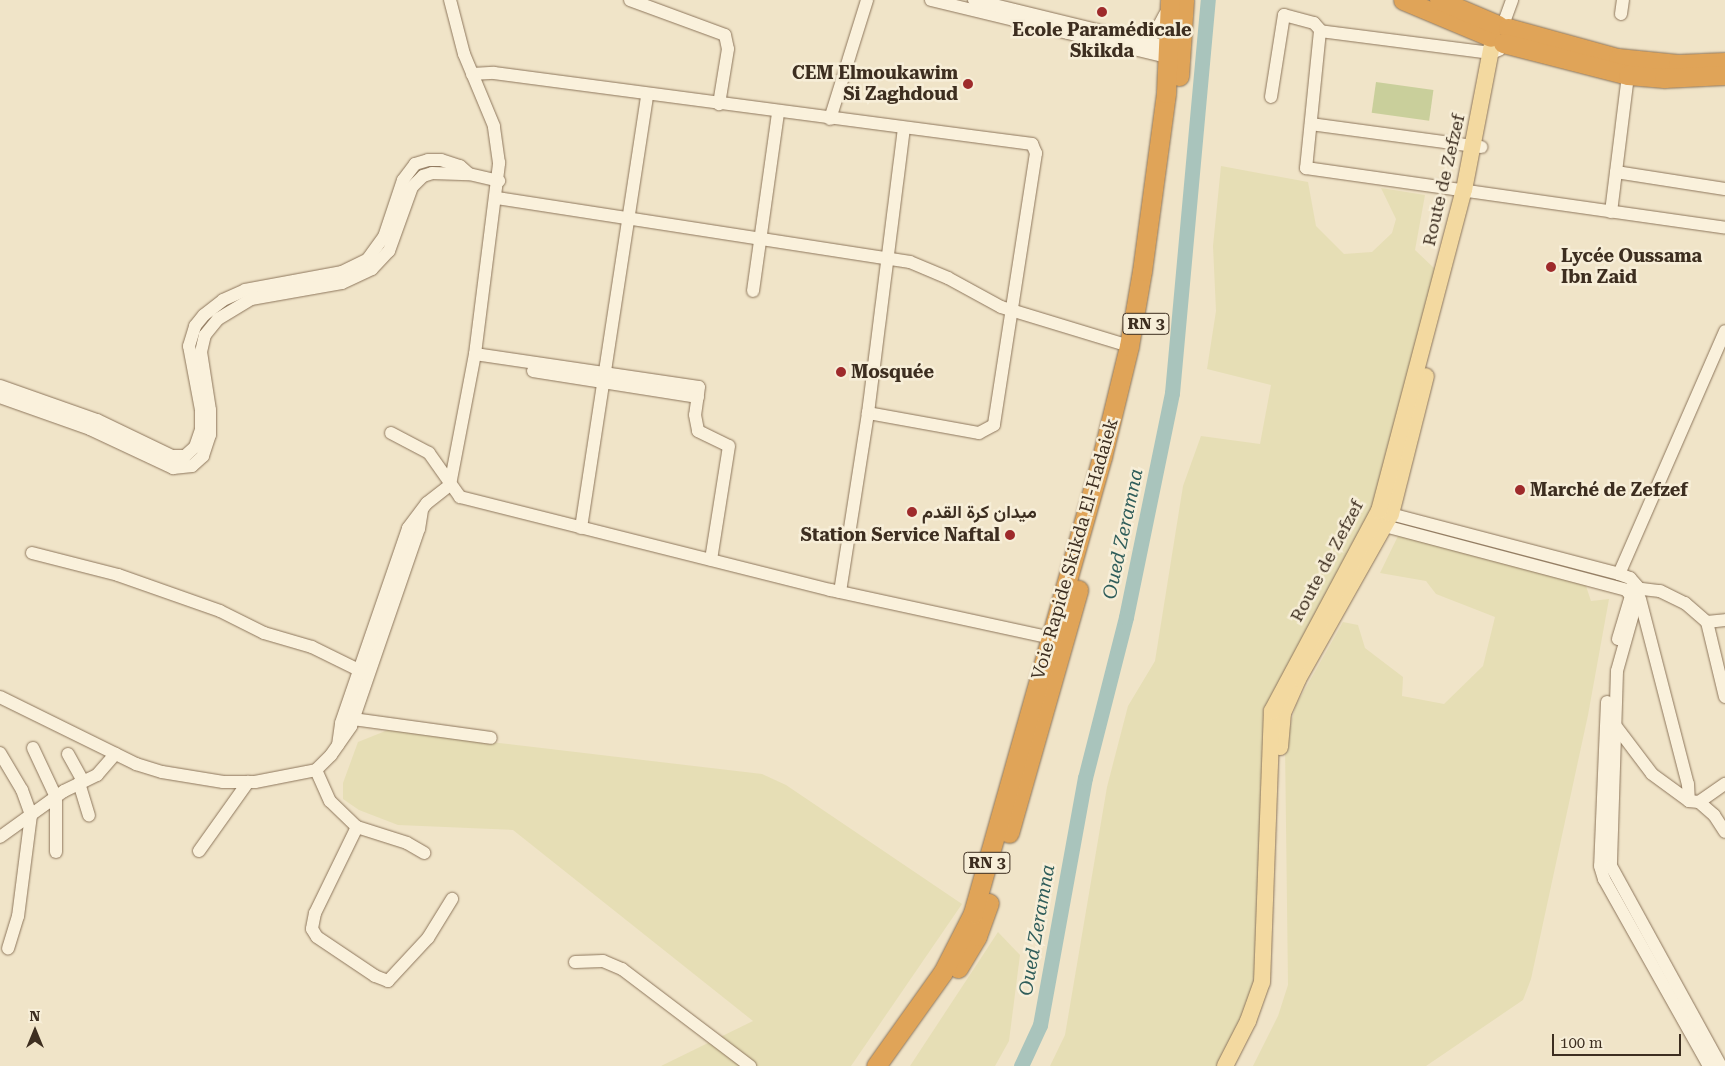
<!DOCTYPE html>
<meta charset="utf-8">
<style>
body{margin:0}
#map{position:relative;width:1725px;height:1066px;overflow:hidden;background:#f0e4c8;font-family:"Roboto Serif",Vazirmatn,serif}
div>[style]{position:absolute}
.farmland>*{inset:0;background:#e6deb5}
.green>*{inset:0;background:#c9cf9b;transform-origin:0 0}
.river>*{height:15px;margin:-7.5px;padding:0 7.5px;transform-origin:7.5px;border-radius:7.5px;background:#a9c4bc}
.roads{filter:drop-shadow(0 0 1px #8d765c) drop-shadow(0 0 1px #8d765c)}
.minor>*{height:12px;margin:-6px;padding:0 6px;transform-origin:6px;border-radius:6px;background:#faf1dc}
.major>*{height:16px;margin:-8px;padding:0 8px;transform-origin:8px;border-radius:8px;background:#f3d9a0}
.highway>*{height:19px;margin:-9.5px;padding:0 9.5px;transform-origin:9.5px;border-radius:9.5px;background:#e0a458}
.dots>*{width:14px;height:14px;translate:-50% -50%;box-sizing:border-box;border:2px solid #f7eed8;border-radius:50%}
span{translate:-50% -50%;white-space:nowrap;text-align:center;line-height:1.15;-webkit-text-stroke:5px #f7eed8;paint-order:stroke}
.shield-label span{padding:1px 4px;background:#f7eed8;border:1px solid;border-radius:4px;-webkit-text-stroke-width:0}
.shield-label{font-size:16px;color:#3d2e20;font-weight:700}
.poi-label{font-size:18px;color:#3d2e20;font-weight:700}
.right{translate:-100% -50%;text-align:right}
.left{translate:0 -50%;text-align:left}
.street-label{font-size:18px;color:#3d2e20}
.water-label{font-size:19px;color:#2f5d5a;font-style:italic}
.north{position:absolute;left:10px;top:1006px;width:50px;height:50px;-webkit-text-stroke:4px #f7eed8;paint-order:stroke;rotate:0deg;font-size:14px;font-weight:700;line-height:20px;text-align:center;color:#3d2e20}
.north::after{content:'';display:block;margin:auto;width:18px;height:22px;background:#3d2e20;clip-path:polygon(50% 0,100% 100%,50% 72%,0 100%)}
.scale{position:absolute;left:1552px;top:1034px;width:129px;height:22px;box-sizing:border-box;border:2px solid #3d2e20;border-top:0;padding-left:6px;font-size:15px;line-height:18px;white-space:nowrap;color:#3d2e20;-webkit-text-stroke:4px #f7eed8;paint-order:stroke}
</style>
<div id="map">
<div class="farmland">
<div style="clip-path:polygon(1221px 166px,1308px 182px,1316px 226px,1344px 254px,1372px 252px,1392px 233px,1396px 219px,1381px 188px,1425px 195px,1415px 250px,1435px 269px,1377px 511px,1268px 713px,1262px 750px,1263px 974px,1224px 1066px,1050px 1066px,1065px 1035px,1107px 787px,1128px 706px,1155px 661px,1183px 486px,1201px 436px,1260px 444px,1271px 385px,1207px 369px,1216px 311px,1213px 246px)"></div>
<div style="clip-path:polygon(1398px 536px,1584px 580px,1591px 601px,1609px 599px,1588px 715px,1531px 979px,1523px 1000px,1426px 1066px,1253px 1066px,1278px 1016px,1288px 985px,1285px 744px,1296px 705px,1343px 622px,1358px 625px,1365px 648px,1403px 677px,1402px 696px,1444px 704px,1483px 666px,1495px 617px,1436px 594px,1426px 581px,1380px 573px)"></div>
<div style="clip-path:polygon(388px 730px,762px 774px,786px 785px,962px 904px,851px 1066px,661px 1066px,753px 1021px,513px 830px,398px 825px,359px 810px,343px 799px,343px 783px,358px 742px)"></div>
<div style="clip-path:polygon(998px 932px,1020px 955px,1009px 1041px,995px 1066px,910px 1066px)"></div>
</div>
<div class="green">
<div style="left:1376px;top:82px;width:58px;height:31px;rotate:8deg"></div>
</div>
<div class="river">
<div style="left:1021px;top:1066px;width:45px;rotate:-65.1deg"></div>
<div style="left:1040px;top:1025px;width:251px;rotate:-79.7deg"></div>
<div style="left:1085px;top:778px;width:166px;rotate:-75.7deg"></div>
<div style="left:1126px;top:617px;width:229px;rotate:-78.4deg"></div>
<div style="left:1172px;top:393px;width:395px;rotate:-84.8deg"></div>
</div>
<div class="roads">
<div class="minor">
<div style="left:630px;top:0;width:101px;rotate:20.2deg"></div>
<div style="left:725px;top:35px;width:14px;rotate:78deg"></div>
<div style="left:728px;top:49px;width:56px;rotate:99.3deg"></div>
<div style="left:931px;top:0;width:250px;rotate:13.6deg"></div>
<div style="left:974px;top:0;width:207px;rotate:13.7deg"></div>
<div style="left:1621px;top:14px;width:14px;rotate:-82deg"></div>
<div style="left:1503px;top:25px;width:27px;rotate:-70deg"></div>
<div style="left:1135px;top:39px;width:21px;rotate:-17deg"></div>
<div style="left:1155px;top:33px;width:21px;rotate:-62deg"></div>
<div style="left:1499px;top:50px;width:9px;rotate:159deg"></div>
<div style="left:1491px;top:53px;width:172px;rotate:-172.7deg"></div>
<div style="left:1320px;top:31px;width:138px;rotate:95.8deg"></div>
<div style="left:1306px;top:168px;width:423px;rotate:8.1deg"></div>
<div style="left:472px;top:74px;width:22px;rotate:-3deg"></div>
<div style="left:494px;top:73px;width:543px;rotate:7.52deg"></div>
<div style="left:1032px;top:144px;width:10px;rotate:66deg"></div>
<div style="left:1036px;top:153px;width:275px;rotate:98.8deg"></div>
<div style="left:994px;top:425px;width:17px;rotate:152deg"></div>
<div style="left:979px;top:433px;width:113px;rotate:-169.8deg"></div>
<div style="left:1271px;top:97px;width:83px;rotate:-81deg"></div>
<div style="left:1284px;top:15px;width:31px;rotate:15deg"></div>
<div style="left:1314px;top:23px;width:12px;rotate:48deg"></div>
<div style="left:830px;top:119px;width:125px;rotate:-72.7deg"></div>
<div style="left:1311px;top:124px;width:172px;rotate:7.7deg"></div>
<div style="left:1616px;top:172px;width:110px;rotate:8.9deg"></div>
<div style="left:497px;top:198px;width:418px;rotate:8.8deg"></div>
<div style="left:910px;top:262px;width:41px;rotate:22.8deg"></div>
<div style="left:948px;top:278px;width:60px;rotate:28.7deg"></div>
<div style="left:1001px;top:307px;width:134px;rotate:16.9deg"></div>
<div style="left:1611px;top:212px;width:138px;rotate:-82.9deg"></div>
<div style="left:753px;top:291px;width:180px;rotate:-82deg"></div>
<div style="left:475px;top:354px;width:226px;rotate:8.4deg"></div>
<div style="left:699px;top:387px;width:28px;rotate:98deg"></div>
<div style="left:695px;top:415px;width:16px;rotate:79deg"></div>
<div style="left:698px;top:431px;width:34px;rotate:26deg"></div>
<div style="left:729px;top:446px;width:115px;rotate:99deg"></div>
<div style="left:533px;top:371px;width:167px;rotate:9deg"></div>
<div style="left:0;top:386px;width:103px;rotate:19.3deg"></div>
<div style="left:97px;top:420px;width:83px;rotate:25.6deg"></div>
<div style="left:172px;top:456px;width:13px"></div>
<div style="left:185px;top:456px;width:13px;rotate:-42deg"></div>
<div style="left:195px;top:447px;width:18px;rotate:-71deg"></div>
<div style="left:201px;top:430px;width:20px;rotate:-90deg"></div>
<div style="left:201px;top:410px;width:65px;rotate:-100.6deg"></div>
<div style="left:189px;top:346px;width:21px;rotate:-73deg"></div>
<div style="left:195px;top:326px;width:14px;rotate:-51deg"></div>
<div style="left:204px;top:315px;width:24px;rotate:-38deg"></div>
<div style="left:223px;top:300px;width:24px;rotate:-24deg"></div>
<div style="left:245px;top:290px;width:99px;rotate:-10.5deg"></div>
<div style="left:342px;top:272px;width:28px;rotate:-26deg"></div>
<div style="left:367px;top:260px;width:29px;rotate:-54deg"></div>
<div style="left:384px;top:237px;width:60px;rotate:-71.6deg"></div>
<div style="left:403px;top:180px;width:20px;rotate:-53deg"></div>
<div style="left:415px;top:164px;width:14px;rotate:-17deg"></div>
<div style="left:428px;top:160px;width:13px"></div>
<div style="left:441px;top:160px;width:20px;rotate:18deg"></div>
<div style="left:460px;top:166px;width:12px;rotate:42deg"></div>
<div style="left:0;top:397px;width:96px;rotate:19.6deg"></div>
<div style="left:90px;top:429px;width:92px;rotate:25.2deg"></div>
<div style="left:173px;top:468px;width:19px;rotate:-6deg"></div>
<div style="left:192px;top:466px;width:15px;rotate:-42deg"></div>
<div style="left:203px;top:456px;width:22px;rotate:-72deg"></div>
<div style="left:210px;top:435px;width:25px;rotate:-90deg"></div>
<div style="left:210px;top:410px;width:59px;rotate:-98.8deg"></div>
<div style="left:201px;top:352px;width:17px;rotate:-77deg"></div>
<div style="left:205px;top:335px;width:21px;rotate:-51deg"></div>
<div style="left:218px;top:319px;width:39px;rotate:-31deg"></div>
<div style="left:251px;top:299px;width:92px;rotate:-10deg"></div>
<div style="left:342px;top:283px;width:33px;rotate:-25deg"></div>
<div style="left:372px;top:269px;width:25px;rotate:-47deg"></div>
<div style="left:389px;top:251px;width:68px;rotate:-70.2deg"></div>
<div style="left:412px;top:187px;width:16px;rotate:-45deg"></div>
<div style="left:423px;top:176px;width:9px;rotate:-18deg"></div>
<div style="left:432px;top:173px;width:37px;rotate:2deg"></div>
<div style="left:469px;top:174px;width:31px;rotate:13deg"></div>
<div style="left:391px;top:433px;width:43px;rotate:27.8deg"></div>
<div style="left:429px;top:453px;width:54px;rotate:54.8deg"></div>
<div style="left:460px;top:497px;width:382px;rotate:14.1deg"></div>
<div style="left:830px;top:590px;width:231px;rotate:12.2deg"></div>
<div style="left:1383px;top:512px;width:244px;rotate:14.7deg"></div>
<div style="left:1619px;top:574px;width:12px;rotate:20deg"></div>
<div style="left:1630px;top:578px;width:15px;rotate:48deg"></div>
<div style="left:1640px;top:589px;width:85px;rotate:105.7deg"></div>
<div style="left:1617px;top:671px;width:195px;rotate:91.8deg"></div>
<div style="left:1611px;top:866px;width:228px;rotate:61.2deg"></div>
<div style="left:1377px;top:524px;width:258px;rotate:14.8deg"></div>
<div style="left:1626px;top:590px;width:8px;rotate:50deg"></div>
<div style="left:1631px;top:596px;width:45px;rotate:106.8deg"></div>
<div style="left:581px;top:528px;width:438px;rotate:-81.3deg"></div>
<div style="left:32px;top:553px;width:89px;rotate:14.3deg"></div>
<div style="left:118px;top:575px;width:108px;rotate:19.4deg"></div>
<div style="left:220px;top:611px;width:49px;rotate:26.6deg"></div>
<div style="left:264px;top:633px;width:50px;rotate:16.3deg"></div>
<div style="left:312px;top:647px;width:52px;rotate:26.1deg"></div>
<div style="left:1619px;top:574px;width:265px;rotate:-66.4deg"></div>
<div style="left:1634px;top:588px;width:26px;rotate:7deg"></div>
<div style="left:1660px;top:591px;width:28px;rotate:26deg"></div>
<div style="left:1685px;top:603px;width:29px;rotate:41deg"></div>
<div style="left:1707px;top:622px;width:77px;rotate:76.5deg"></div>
<div style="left:840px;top:592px;width:181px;rotate:-81.1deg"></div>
<div style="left:868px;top:413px;width:287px;rotate:-82.8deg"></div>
<div style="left:1640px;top:599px;width:191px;rotate:75.5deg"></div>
<div style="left:1688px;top:784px;width:17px;rotate:87deg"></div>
<div style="left:1707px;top:622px;width:18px;rotate:-6deg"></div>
<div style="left:0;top:697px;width:152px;rotate:26.2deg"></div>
<div style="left:136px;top:764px;width:27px;rotate:17deg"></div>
<div style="left:162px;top:772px;width:62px;rotate:9.3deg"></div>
<div style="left:223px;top:782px;width:32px"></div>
<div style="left:255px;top:782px;width:62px;rotate:-11.1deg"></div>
<div style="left:316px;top:770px;width:21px;rotate:-45deg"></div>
<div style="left:331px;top:755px;width:35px;rotate:-55deg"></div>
<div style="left:351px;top:726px;width:208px;rotate:-71deg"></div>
<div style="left:419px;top:529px;width:18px;rotate:-81deg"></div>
<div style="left:1607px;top:702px;width:164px;rotate:92.4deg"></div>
<div style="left:1600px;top:866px;width:14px;rotate:73deg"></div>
<div style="left:1604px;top:879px;width:214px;rotate:60.7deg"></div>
<div style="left:353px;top:719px;width:139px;rotate:7.8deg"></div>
<div style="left:1615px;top:725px;width:61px;rotate:52.9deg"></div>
<div style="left:1652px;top:774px;width:46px;rotate:36.1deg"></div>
<div style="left:1689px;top:801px;width:10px;rotate:6deg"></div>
<div style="left:1699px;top:802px;width:20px;rotate:41deg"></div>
<div style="left:1714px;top:815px;width:20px;rotate:57deg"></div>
<div style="left:338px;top:745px;width:22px;rotate:-82deg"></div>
<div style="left:341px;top:723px;width:206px;rotate:-71deg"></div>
<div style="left:408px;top:528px;width:31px;rotate:-53deg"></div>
<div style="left:427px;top:503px;width:29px;rotate:-38deg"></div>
<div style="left:450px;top:485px;width:133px;rotate:-79.2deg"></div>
<div style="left:475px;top:354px;width:193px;rotate:-82.8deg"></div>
<div style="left:499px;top:163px;width:37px;rotate:-98deg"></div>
<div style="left:494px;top:126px;width:78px;rotate:-112.6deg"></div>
<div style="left:464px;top:54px;width:56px;rotate:-104.5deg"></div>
<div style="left:33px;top:748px;width:54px;rotate:64.9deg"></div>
<div style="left:56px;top:797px;width:55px;rotate:90deg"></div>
<div style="left:0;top:753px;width:43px;rotate:59.3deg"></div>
<div style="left:22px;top:790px;width:27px;rotate:70deg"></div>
<div style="left:31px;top:815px;width:102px;rotate:97.3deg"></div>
<div style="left:18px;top:916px;width:34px;rotate:107deg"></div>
<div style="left:68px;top:754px;width:31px;rotate:61deg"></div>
<div style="left:316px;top:770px;width:34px;rotate:66deg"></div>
<div style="left:330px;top:801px;width:37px;rotate:44deg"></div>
<div style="left:357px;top:827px;width:52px;rotate:17.7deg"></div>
<div style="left:407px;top:843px;width:20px;rotate:30deg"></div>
<div style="left:79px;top:783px;width:34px;rotate:73deg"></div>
<div style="left:1699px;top:802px;width:32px;rotate:-35deg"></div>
<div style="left:357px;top:827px;width:96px;rotate:116deg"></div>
<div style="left:315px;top:913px;width:16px;rotate:101deg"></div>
<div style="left:312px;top:929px;width:9px;rotate:58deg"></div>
<div style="left:317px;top:937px;width:70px;rotate:33.9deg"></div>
<div style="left:375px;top:976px;width:14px;rotate:21deg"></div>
<div style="left:388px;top:981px;width:59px;rotate:-47.1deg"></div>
<div style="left:428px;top:938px;width:46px;rotate:-58.4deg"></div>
<div style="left:0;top:837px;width:79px;rotate:-35.7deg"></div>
<div style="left:64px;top:791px;width:37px;rotate:-26deg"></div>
<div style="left:97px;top:775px;width:28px;rotate:-49deg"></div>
<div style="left:199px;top:851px;width:85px;rotate:-54.6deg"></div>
<div style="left:575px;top:962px;width:28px;rotate:-2deg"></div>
<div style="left:603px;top:961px;width:21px;rotate:23deg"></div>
<div style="left:622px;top:969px;width:161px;rotate:37.2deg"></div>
</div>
<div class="major">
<div style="left:1280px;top:747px;width:34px;rotate:-85deg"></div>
<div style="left:1283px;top:713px;width:37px;rotate:-66deg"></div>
<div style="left:1298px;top:679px;width:189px;rotate:-60.6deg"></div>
<div style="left:1391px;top:514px;width:142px;rotate:-75.8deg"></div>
<div style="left:1225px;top:1066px;width:51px;rotate:-62.9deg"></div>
<div style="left:1248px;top:1021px;width:41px;rotate:-70.3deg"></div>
<div style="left:1262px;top:982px;width:271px;rotate:-87.9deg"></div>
<div style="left:1272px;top:711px;width:227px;rotate:-61.9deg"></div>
<div style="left:1379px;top:511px;width:332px;rotate:-75.2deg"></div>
<div style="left:1464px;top:190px;width:153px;rotate:-79.1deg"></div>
</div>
<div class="highway">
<div style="left:1403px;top:0;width:95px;rotate:22.8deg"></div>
<div style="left:1439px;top:0;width:64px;rotate:23deg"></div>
<div style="left:1508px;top:28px;width:114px;rotate:15.3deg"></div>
<div style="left:1618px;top:58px;width:60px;rotate:5.7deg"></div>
<div style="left:1678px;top:64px;width:47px;rotate:-2.4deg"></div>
<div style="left:1503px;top:43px;width:129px;rotate:14.4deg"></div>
<div style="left:1628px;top:75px;width:36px;rotate:5deg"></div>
<div style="left:1664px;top:78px;width:61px;rotate:-2.8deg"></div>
<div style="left:1179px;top:76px;width:76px;rotate:-86.2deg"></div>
<div style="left:1009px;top:833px;width:253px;rotate:-74.1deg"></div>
<div style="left:958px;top:968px;width:37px;rotate:-59deg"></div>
<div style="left:977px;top:936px;width:35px;rotate:-70deg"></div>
<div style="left:876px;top:1066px;width:115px;rotate:-54.5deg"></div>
<div style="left:943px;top:972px;width:66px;rotate:-63deg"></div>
<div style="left:973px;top:913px;width:474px;rotate:-74.2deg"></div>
<div style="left:1102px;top:457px;width:114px;rotate:-76.3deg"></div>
<div style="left:1129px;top:346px;width:76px;rotate:-80.2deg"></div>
<div style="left:1142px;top:271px;width:180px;rotate:-82.3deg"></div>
<div style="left:1166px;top:93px;width:93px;rotate:-87.5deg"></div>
</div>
</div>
<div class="dots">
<div style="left:1102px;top:12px;background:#9e2a2b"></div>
<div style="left:968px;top:84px;background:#9e2a2b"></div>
<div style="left:1551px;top:267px;background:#9e2a2b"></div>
<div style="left:841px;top:372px;background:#9e2a2b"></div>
<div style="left:1520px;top:490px;background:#9e2a2b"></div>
<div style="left:912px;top:512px;background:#9e2a2b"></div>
<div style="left:1010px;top:535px;background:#9e2a2b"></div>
</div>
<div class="shield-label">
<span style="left:1146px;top:324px">RN 3</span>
<span style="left:987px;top:863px">RN 3</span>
</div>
<div class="poi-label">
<span style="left:1102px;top:41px">Ecole Paramédicale<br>Skikda</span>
<span class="right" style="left:958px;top:84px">CEM Elmoukawim<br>Si Zaghdoud</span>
<span class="left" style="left:1561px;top:267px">Lycée Oussama<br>Ibn Zaid</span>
<span class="left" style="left:851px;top:372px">Mosquée</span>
<span class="left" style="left:1530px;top:490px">Marché de Zefzef</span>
<span class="left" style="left:922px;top:512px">ميدان كرة القدم</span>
<span class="right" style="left:1000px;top:535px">Station Service Naftal</span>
</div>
<div class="street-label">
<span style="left:1444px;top:180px;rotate:-77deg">Route de Zefzef</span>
<span style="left:1075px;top:549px;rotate:-74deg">Voie Rapide Skikda El-Hadaiek</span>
<span style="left:1327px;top:561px;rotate:-62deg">Route de Zefzef</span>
</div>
<div class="water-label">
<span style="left:1123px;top:534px;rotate:-78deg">Oued Zeramna</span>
<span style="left:1037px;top:930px;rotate:-80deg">Oued Zeramna</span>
</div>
<div class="north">N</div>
<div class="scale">100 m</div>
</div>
